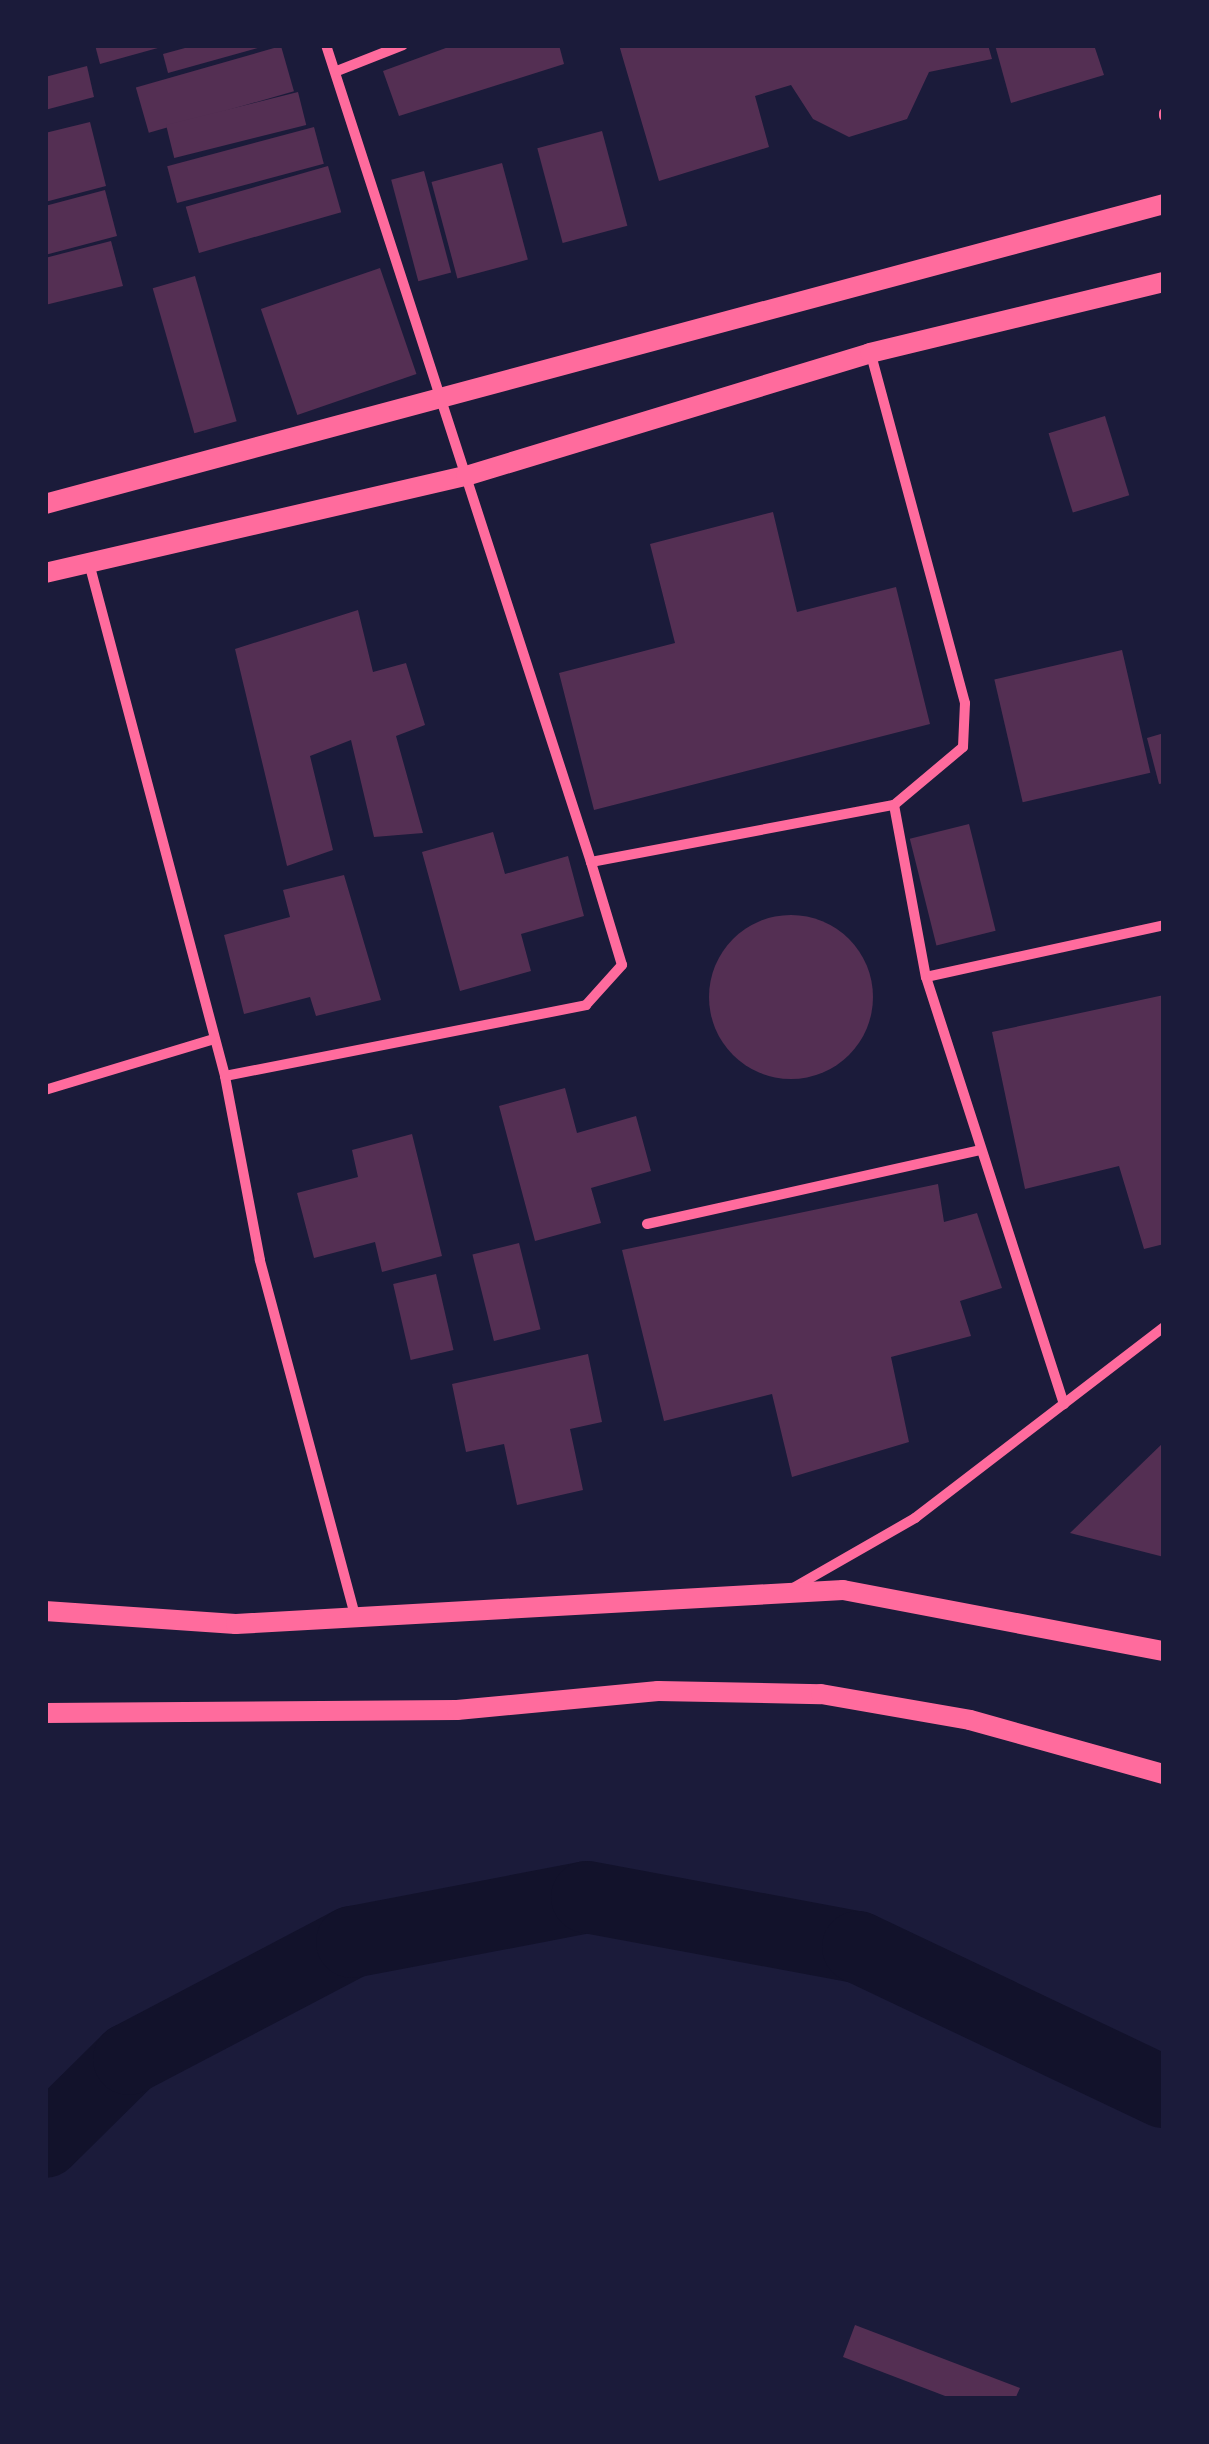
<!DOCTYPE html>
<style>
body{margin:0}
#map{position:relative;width:1209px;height:2444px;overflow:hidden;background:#1b1b3a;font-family:"DM Sans",sans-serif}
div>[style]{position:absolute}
.river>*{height:72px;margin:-36px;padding:0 36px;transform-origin:36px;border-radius:36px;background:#12122b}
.building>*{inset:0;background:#542f53;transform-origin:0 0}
.round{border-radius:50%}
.minor>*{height:10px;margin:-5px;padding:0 5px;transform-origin:5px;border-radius:5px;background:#ff6b9d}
.secondary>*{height:20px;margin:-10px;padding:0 10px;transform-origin:10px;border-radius:10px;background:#ff6b9d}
span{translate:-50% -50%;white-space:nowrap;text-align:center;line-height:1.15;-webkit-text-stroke:10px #1b1b3a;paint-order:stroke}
.frame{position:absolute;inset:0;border:48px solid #1b1b3a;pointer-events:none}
</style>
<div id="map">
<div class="river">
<div style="left:45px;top:2142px;width:118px;rotate:-44.7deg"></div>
<div style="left:129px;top:2059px;width:252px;rotate:-27.7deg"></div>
<div style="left:352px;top:1942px;width:239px;rotate:-10.8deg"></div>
<div style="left:587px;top:1897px;width:276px;rotate:10.5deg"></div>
<div style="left:858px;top:1947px;width:339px;rotate:25.4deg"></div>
</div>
<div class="building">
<div style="clip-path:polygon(95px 45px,165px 45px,165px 46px,100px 64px)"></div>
<div style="clip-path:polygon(196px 45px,264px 45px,265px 46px,168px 73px,163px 54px)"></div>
<div style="clip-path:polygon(454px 45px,559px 45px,564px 64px,399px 116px,383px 71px)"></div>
<div style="clip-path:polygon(619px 45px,988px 45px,992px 59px,929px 72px,907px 119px,849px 137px,813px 119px,791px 85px,755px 96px,769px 147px,659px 181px)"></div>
<div style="clip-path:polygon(995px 45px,1094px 45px,1104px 75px,1011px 103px)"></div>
<div style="left:281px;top:46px;width:47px;height:151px;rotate:74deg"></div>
<div style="clip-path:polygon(87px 66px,94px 97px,45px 110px,45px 77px)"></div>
<div style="left:298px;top:92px;width:34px;height:136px;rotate:76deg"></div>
<div style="clip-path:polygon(90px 122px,106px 186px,45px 202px,45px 133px)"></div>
<div style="left:314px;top:127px;width:38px;height:152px;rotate:75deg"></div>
<div style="left:602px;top:131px;width:98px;height:67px;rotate:75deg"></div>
<div style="left:502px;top:163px;width:100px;height:73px;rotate:75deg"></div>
<div style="left:328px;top:166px;width:48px;height:148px;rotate:74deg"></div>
<div style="left:424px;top:171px;width:105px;height:34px;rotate:75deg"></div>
<div style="clip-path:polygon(105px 190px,117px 236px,45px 255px,45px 206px)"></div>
<div style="clip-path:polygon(111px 241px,123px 286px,45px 305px,45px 258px)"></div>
<div style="left:380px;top:268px;width:112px;height:126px;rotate:71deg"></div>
<div style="left:195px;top:276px;width:151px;height:44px;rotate:74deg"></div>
<div style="left:1105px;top:416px;width:83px;height:59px;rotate:73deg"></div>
<div style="clip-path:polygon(773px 512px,797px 612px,896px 587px,930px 724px,594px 810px,559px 673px,675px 643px,650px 544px)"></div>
<div style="clip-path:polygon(358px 610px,373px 672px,406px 663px,425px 725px,396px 736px,423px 833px,374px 837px,351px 740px,310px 756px,333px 850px,287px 866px,235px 649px)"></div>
<div style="left:1122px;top:650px;width:126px;height:131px;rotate:77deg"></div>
<div style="clip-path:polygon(1164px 733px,1164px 783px,1159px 784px,1147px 738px)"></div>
<div style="left:969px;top:824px;width:110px;height:61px;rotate:76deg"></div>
<div style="clip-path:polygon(493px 832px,505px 874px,568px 856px,584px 916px,521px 934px,531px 971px,460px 991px,422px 852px)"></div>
<div style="clip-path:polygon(344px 875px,381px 1000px,316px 1016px,310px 997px,244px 1014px,224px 935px,290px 917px,283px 890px)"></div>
<div class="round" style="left:709px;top:915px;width:164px;height:164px"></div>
<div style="clip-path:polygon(1164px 995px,1164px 1244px,1144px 1249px,1119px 1166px,1025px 1189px,992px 1032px)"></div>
<div style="clip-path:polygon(565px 1088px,577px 1133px,636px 1116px,651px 1171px,591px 1188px,601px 1223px,535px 1241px,499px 1106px)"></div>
<div style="clip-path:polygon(412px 1134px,442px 1256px,382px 1272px,375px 1242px,314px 1258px,297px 1193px,358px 1177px,352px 1150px)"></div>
<div style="clip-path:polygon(938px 1184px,944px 1222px,977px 1213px,1002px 1288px,960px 1301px,971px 1336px,891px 1357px,909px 1442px,792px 1477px,772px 1394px,664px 1421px,622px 1250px)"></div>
<div style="left:519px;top:1243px;width:89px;height:48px;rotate:76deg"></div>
<div style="left:436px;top:1274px;width:78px;height:44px;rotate:77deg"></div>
<div style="clip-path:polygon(588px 1354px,602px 1422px,570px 1429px,583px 1490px,517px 1505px,504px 1444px,466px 1452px,452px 1384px)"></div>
<div style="clip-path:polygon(1164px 1442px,1164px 1557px,1070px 1533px)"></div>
<div style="clip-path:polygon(855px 2325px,1020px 2388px,1015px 2399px,953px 2399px,843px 2357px)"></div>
</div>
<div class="minor">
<div style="left:326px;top:45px;width:859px;rotate:72.03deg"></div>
<div style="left:591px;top:862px;width:308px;rotate:-10.7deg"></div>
<div style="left:894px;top:805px;width:90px;rotate:-40deg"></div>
<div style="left:963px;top:747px;width:44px;rotate:-87.4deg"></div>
<div style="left:965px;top:703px;width:361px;rotate:-105.1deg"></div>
<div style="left:337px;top:71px;width:71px;rotate:-21.5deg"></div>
<div style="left:1164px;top:113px;width:3px;rotate:90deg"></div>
<div style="left:89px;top:563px;width:531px;rotate:75.15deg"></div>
<div style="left:894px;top:805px;width:175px;rotate:79.5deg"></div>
<div style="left:926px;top:977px;width:449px;rotate:72.1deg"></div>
<div style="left:926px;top:977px;width:244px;rotate:-12.3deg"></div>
<div style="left:45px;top:1090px;width:177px;rotate:-16.8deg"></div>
<div style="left:647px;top:1224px;width:341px;rotate:-12.5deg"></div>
<div style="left:793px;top:1588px;width:141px;rotate:-29.8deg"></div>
<div style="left:915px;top:1518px;width:314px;rotate:-37.5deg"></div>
<div style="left:356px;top:1619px;width:372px;rotate:-105deg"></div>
<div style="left:260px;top:1260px;width:187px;rotate:-100.8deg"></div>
<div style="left:225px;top:1076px;width:368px;rotate:-11.1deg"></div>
<div style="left:586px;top:1005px;width:54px;rotate:-48deg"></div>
<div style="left:622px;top:965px;width:108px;rotate:-106.8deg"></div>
</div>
<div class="secondary">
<div style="left:45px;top:504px;width:1159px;rotate:-15.01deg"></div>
<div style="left:45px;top:573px;width:432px;rotate:-13deg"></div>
<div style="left:466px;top:476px;width:422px;rotate:-16.9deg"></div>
<div style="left:870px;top:353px;width:302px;rotate:-13.6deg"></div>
<div style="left:45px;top:1611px;width:191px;rotate:3.9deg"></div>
<div style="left:236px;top:1624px;width:608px;rotate:-3.21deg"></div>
<div style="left:843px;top:1590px;width:327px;rotate:10.8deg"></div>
<div style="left:45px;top:1713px;width:412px;rotate:-0.4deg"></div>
<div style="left:457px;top:1710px;width:202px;rotate:-5.4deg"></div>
<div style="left:658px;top:1691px;width:163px;rotate:1.1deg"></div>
<div style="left:821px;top:1694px;width:151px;rotate:9.9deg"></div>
<div style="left:970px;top:1720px;width:201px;rotate:15.6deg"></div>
</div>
<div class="frame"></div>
</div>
